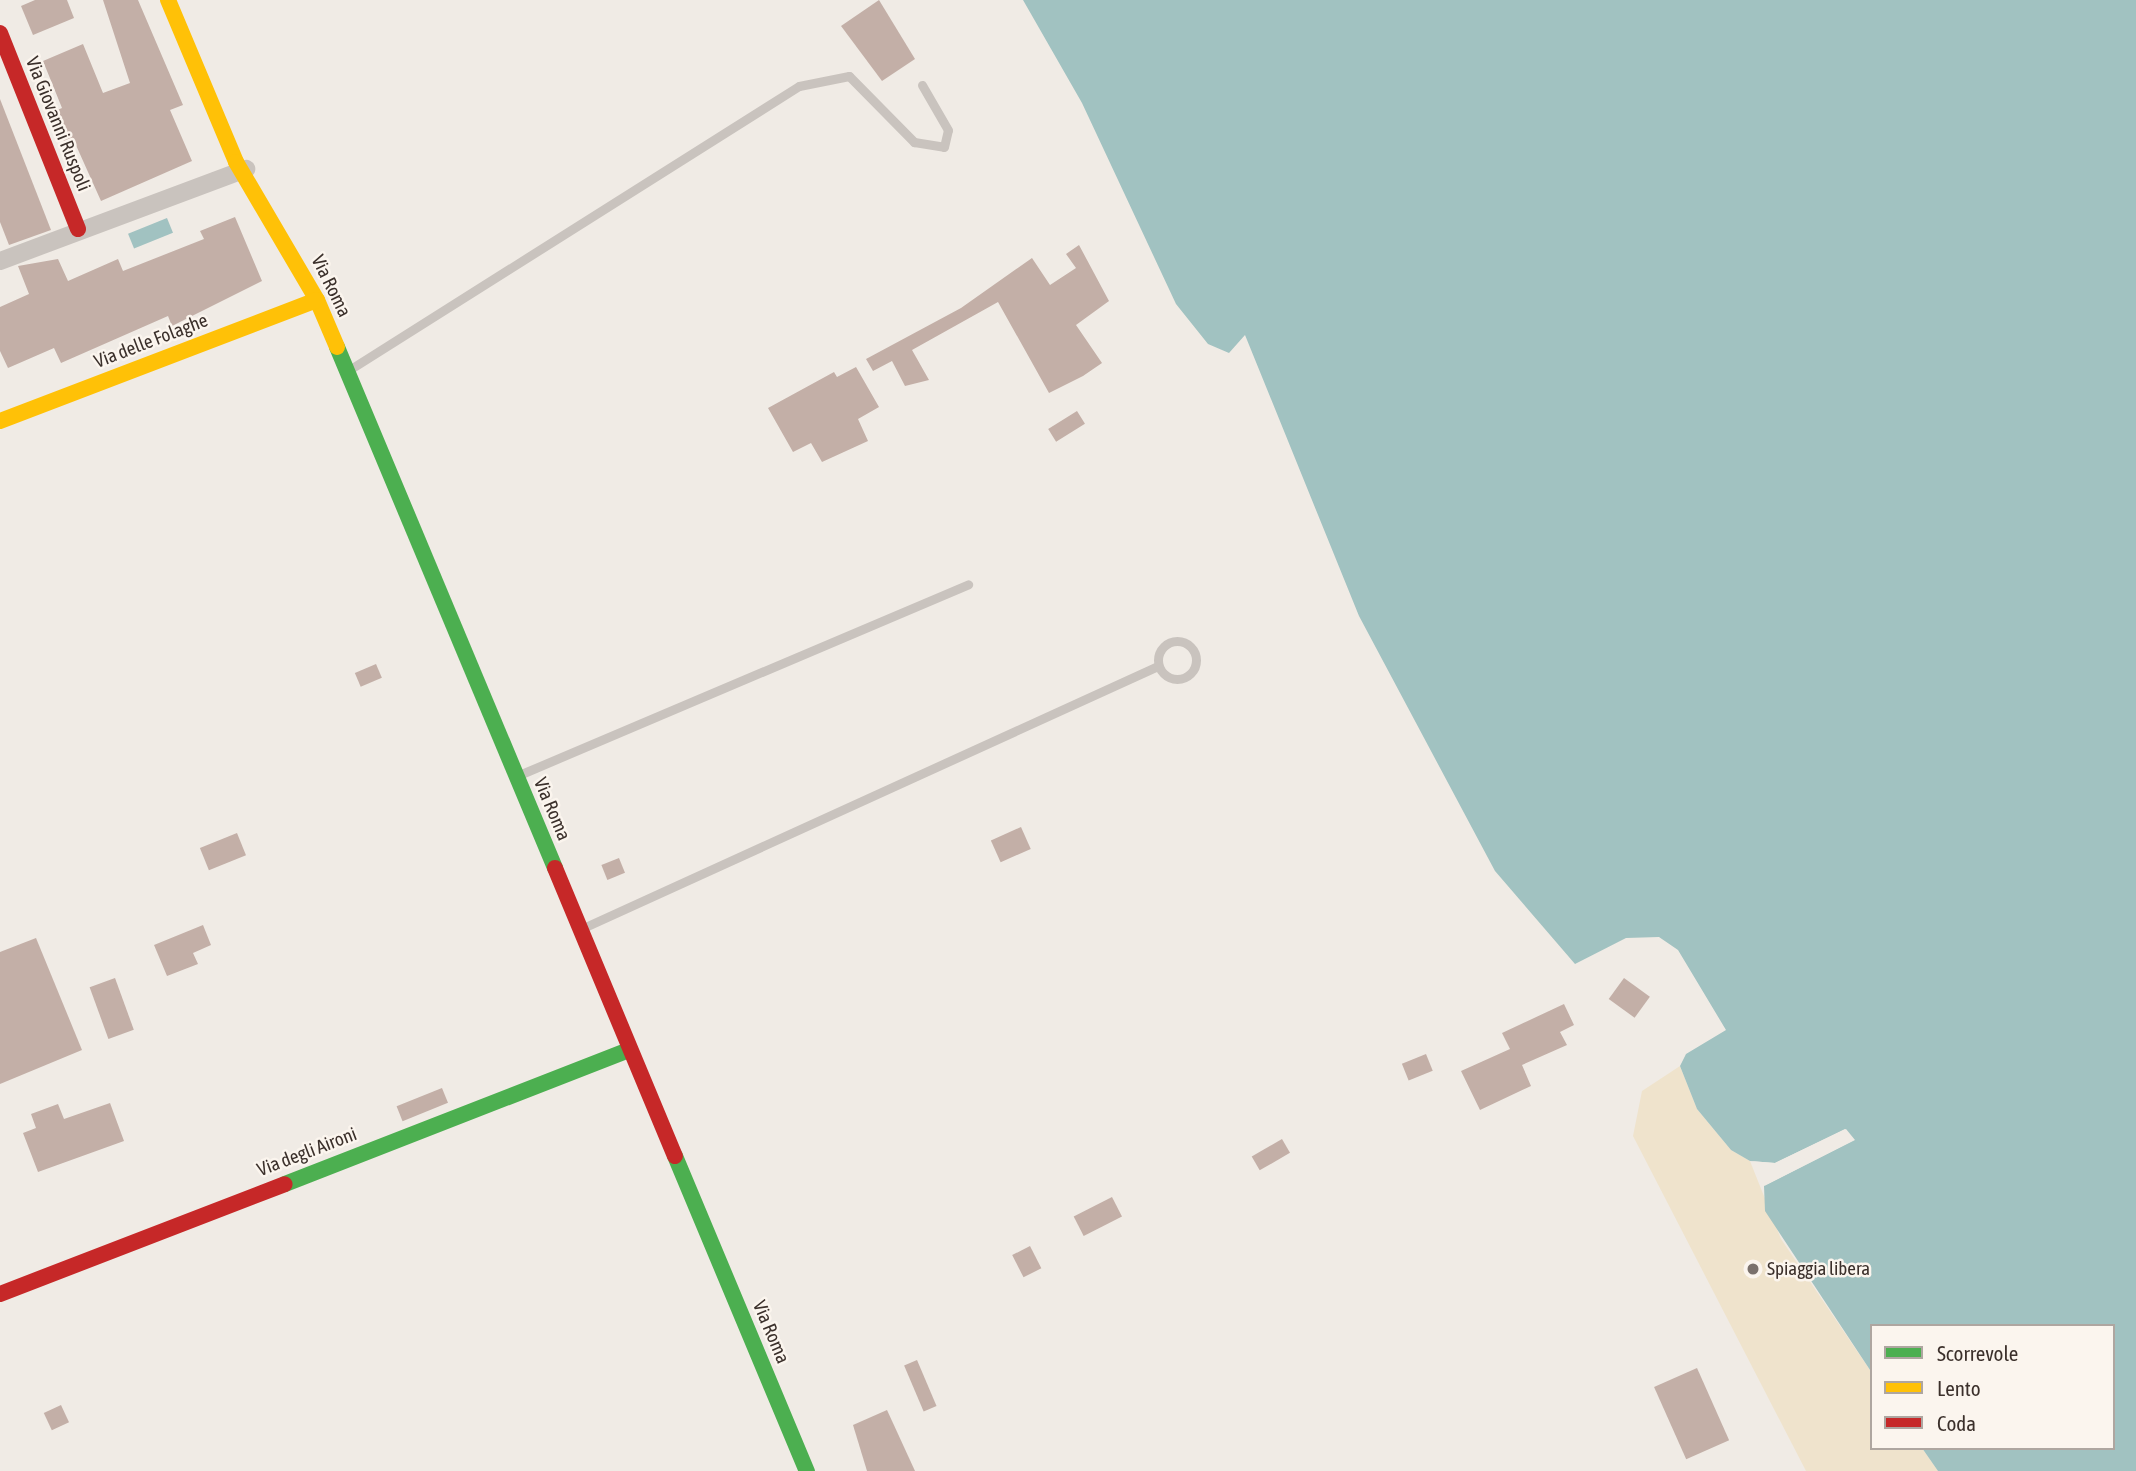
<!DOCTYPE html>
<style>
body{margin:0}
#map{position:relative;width:2136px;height:1471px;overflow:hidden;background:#f0ebe5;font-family:"Asap Condensed",sans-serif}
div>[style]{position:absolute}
.sand>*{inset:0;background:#efe3cc}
.water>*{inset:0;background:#a1c2c1;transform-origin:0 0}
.pier>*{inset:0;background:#f0ebe5}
.building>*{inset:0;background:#c3afa7;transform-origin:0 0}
.lane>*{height:9px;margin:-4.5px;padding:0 4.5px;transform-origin:4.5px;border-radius:4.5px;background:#c9c3be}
.lane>.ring{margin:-4.5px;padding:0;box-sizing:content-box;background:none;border:9px solid #c9c3be;border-radius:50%}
.street>*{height:18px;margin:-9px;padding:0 9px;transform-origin:9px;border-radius:9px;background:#c9c3be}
.fast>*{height:16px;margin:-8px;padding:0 8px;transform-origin:8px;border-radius:8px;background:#4caf50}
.slow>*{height:16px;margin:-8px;padding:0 8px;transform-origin:8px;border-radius:8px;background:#ffc107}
.jam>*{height:16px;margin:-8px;padding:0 8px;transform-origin:8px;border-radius:8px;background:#c62828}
.dots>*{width:19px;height:19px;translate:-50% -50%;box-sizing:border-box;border:4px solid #fbf5ee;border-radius:50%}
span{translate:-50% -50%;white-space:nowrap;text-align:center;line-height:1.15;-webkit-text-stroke:5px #fbf5ee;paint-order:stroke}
.street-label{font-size:19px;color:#3b302b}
.poi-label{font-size:19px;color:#3b302b}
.left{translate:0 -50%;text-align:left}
.legend{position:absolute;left:1870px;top:1324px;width:245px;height:126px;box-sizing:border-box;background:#fbf5ee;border:2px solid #aea6a0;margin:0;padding:9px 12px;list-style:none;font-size:21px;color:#3b302b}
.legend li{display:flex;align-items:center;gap:14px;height:35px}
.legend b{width:35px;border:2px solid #aea6a0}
</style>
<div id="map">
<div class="sand">
<div style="clip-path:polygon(1680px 1066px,1697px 1109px,1731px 1150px,1750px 1161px,1781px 1239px,1872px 1373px,1872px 1448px,1922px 1448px,1938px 1471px,1806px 1471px,1633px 1136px,1642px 1091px)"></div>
</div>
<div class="water">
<div style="clip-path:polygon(1023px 0,2136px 0,2136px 1471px,1938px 1471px,1922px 1448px,2113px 1448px,2113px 1326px,1872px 1326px,1872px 1373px,1765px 1211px,1764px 1186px,1854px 1140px,1845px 1129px,1775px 1163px,1750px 1161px,1731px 1150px,1697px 1109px,1680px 1066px,1686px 1054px,1726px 1030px,1678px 950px,1659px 937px,1626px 938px,1575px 964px,1495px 871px,1359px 616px,1245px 335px,1229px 353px,1208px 344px,1176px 304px,1082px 103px)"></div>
<div style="left:167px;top:218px;width:16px;height:42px;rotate:68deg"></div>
</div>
<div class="pier">
<div style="clip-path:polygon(1846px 1129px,1855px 1140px,1764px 1186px,1788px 1166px,1849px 1138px,1845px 1133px,1775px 1167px,1750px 1161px,1775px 1163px)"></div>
</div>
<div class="building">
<div style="clip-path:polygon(35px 0,67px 0,74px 18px,33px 35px,21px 6px)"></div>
<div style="clip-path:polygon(103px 0,138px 0,183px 105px,170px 110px,192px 161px,101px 201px,75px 143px,66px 147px,53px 112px,62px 108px,43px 61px,83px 44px,103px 93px,130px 83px)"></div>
<div style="clip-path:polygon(879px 0,915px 59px,882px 81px,841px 26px)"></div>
<div style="clip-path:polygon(0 99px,51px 230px,9px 245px,0 222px)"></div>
<div style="clip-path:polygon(235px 217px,262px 281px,172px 326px,168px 316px,61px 363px,54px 348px,8px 368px,0 351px,0 307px,29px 294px,18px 266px,58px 259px,68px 281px,118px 259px,123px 271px,204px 239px,200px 231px)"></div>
<div style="clip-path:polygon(1079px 245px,1109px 301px,1076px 325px,1102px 363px,1083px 376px,1049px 393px,998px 302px,912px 350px,929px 380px,905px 386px,892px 361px,873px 371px,866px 359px,961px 308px,1032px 258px,1050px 285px,1076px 268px,1066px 254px)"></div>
<div style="clip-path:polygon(856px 367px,879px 407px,858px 419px,868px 441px,822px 462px,811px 443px,793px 452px,768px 408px,834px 372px,837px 377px)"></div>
<div style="left:1077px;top:411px;width:15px;height:34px;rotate:58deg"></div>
<div style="left:376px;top:664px;width:15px;height:23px;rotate:67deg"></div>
<div style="left:1021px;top:827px;width:24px;height:33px;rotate:66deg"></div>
<div style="left:237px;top:833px;width:24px;height:40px;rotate:68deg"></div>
<div style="left:619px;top:858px;width:16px;height:19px;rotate:68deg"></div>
<div style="clip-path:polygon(203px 925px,211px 945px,193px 953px,198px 964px,167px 976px,154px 945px)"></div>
<div style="clip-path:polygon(36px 938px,82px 1050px,0 1084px,0 952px)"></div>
<div style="left:115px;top:978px;width:55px;height:27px;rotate:70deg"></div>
<div style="left:1624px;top:978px;width:32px;height:26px;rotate:36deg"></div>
<div style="clip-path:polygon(1564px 1004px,1574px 1025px,1560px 1032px,1567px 1045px,1522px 1065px,1531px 1086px,1480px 1110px,1461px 1071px,1510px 1049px,1502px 1033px)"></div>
<div style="left:1426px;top:1054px;width:18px;height:26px;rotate:68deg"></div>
<div style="left:442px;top:1088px;width:16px;height:49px;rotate:68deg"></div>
<div style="clip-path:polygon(110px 1103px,124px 1141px,38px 1172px,23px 1133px,36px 1128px,31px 1114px,58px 1104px,64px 1119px)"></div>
<div style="left:1282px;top:1139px;width:16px;height:35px;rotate:60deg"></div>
<div style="left:1112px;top:1197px;width:22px;height:43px;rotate:63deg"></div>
<div style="left:1030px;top:1246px;width:25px;height:20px;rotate:63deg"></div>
<div style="left:917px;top:1360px;width:50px;height:14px;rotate:67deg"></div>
<div style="left:1697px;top:1368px;width:79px;height:47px;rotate:66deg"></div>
<div style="left:61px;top:1405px;width:19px;height:19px;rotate:65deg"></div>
<div style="clip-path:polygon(887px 1410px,915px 1471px,867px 1471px,853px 1425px)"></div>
</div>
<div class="lane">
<div style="left:349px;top:370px;width:532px;rotate:-32.26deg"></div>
<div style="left:799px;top:86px;width:51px;rotate:-11.3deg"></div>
<div style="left:849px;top:76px;width:93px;rotate:45.4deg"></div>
<div style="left:914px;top:142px;width:30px;rotate:9deg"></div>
<div style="left:944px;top:147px;width:17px;rotate:-77deg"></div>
<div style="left:948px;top:130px;width:52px;rotate:-120deg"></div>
<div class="ring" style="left:1158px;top:641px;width:29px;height:29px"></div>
<div style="left:519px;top:775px;width:488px;rotate:-23deg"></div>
<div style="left:583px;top:928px;width:632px;rotate:-24.5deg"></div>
</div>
<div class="street">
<div style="left:0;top:261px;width:263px;rotate:-20.5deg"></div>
</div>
<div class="fast">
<div style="left:337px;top:347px;width:565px;rotate:67.29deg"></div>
<div style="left:675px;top:1156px;width:342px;rotate:67.3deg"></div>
<div style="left:285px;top:1184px;width:369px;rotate:-21.3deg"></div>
</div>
<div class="slow">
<div style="left:168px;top:0;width:176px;rotate:67.2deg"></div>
<div style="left:236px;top:162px;width:160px;rotate:59.6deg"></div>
<div style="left:317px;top:300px;width:51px;rotate:66.9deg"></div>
<div style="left:0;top:421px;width:339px;rotate:-20.9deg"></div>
</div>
<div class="jam">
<div style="left:0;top:33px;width:211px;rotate:68.3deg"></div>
<div style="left:555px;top:868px;width:312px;rotate:67.4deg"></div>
<div style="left:0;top:1294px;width:305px;rotate:-21.1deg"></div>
</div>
<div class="dots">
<div style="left:1753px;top:1269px;background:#7a716c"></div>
</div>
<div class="street-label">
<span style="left:58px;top:124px;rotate:68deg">Via Giovanni Ruspoli</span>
<span style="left:331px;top:286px;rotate:64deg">Via Roma</span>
<span style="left:151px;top:341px;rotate:-21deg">Via delle Folaghe</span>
<span style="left:552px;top:809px;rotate:67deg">Via Roma</span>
<span style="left:307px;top:1152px;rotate:-21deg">Via degli Aironi</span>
<span style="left:771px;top:1332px;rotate:67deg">Via Roma</span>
</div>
<div class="poi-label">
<span class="left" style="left:1767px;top:1269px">Spiaggia libera</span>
</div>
<ul class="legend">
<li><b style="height:9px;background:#4caf50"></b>Scorrevole</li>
<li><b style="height:9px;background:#ffc107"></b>Lento</li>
<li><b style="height:9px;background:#c62828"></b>Coda</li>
</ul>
</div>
